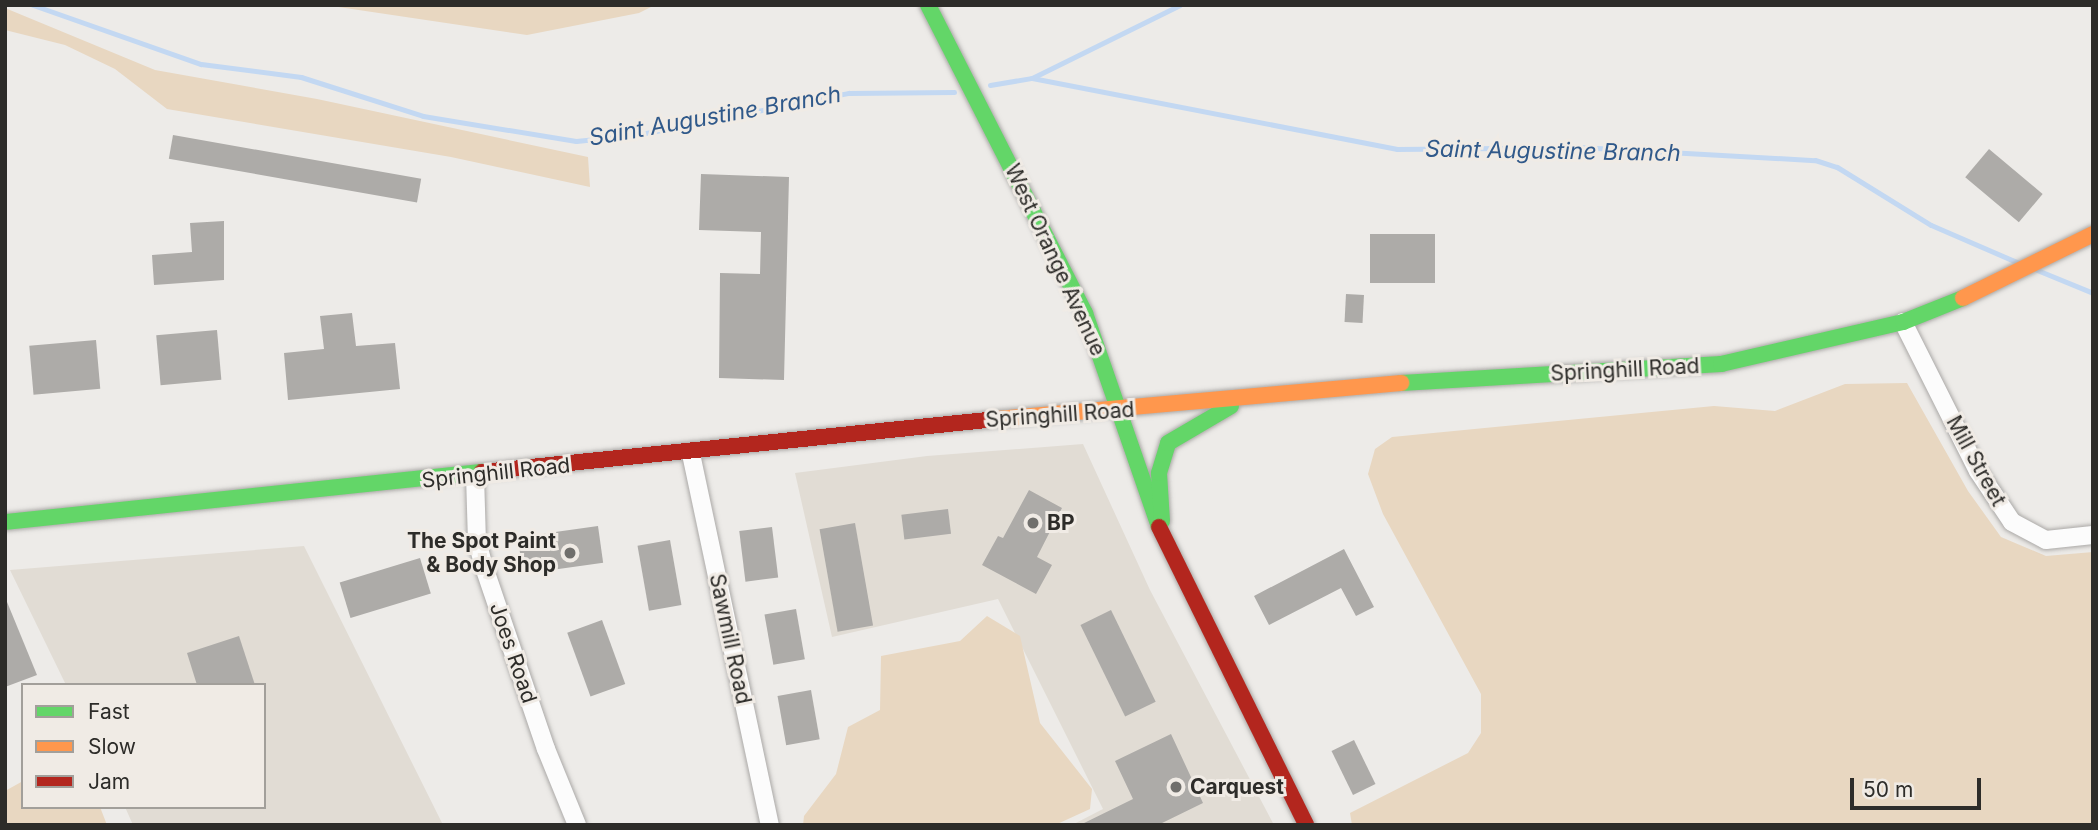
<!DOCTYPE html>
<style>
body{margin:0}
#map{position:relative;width:2098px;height:830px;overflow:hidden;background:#edebe8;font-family:Inter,sans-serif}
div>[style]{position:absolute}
.built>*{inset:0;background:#e1dcd4}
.green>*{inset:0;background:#e8d7c1}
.stream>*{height:5px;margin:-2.5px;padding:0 2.5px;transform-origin:2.5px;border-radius:2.5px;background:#c3d8f2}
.building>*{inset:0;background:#adaba8;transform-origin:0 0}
.roads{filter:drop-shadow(0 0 2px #aba9a7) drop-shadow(0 0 2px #aba9a7)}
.street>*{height:18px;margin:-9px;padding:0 9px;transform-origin:9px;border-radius:9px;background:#fcfcfc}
.fast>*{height:16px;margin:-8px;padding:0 8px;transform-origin:8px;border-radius:8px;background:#63d668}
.slow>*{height:16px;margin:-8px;padding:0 8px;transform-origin:8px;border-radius:8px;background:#ff974d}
.jam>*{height:16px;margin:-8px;padding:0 8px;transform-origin:8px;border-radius:8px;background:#b3261e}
.dots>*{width:19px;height:19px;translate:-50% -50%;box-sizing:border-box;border:4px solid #f0ebe5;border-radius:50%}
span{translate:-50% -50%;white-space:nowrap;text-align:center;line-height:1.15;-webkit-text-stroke:6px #f0ebe5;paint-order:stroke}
.street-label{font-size:21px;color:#2d2c29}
.poi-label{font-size:21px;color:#2d2c29;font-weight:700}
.left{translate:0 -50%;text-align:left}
.right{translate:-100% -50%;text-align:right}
.water-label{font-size:23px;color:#30598a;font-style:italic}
.frame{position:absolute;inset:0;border:7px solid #2d2c29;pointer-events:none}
.legend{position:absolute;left:21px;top:683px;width:245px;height:126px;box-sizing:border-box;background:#f0ebe5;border:2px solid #a29f9a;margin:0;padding:9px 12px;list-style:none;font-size:21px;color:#2d2c29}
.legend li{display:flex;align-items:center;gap:14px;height:35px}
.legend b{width:35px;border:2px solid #a29f9a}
.scale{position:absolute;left:1850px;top:778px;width:131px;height:32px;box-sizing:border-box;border:4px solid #2d2c29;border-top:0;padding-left:9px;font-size:21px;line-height:24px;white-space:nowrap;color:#2d2c29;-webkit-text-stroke:5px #f0ebe5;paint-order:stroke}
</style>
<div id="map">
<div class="built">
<div style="clip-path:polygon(1083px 444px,1150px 590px,1274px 825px,1072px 825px,1103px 809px,998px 599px,832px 637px,795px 473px,927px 456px)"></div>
<div style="clip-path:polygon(304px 546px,443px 825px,133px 825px,125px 807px,264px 807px,264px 685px,66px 685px,10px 570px)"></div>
</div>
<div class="green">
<div style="clip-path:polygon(325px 5px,655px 5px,639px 13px,527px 35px)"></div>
<div style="clip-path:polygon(5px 8px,155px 70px,317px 99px,588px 157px,590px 187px,451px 157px,167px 109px,115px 69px,65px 45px,5px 30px)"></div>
<div style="clip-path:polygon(1907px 383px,1968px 491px,2001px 537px,2046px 556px,2093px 552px,2093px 825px,1352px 825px,1350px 813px,1468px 753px,1481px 733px,1481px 694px,1383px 514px,1368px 474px,1375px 449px,1392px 437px,1714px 406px,1775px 411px,1845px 384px)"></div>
<div style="clip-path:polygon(987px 616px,1020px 636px,1040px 723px,1092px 789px,1090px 809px,1055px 825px,803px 825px,804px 816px,836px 774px,848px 727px,880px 710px,881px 656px,960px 641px)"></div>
<div style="clip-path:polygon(23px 781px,23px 807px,100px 807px,107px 825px,5px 825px,5px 791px)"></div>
</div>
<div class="stream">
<div style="left:33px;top:5px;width:178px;rotate:19.4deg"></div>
<div style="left:201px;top:64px;width:101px;rotate:7.4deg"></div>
<div style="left:301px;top:77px;width:128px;rotate:17.7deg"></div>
<div style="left:423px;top:116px;width:155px;rotate:9.3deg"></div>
<div style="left:576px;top:141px;width:60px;rotate:-5.7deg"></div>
<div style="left:636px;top:135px;width:217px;rotate:-11.2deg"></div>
<div style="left:849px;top:93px;width:105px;rotate:-0.5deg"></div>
<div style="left:1032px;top:78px;width:165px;rotate:-26.3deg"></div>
<div style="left:990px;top:85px;width:43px;rotate:-9.5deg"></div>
<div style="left:1032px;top:78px;width:372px;rotate:11deg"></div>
<div style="left:1397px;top:149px;width:182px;rotate:-0.6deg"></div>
<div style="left:1579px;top:147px;width:236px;rotate:3.2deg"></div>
<div style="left:1815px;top:160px;width:23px;rotate:18deg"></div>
<div style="left:1837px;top:167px;width:110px;rotate:31.7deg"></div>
<div style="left:1931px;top:225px;width:96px;rotate:23.4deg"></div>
<div style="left:2037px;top:270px;width:61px;rotate:22.3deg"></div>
</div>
<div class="building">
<div style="left:173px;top:135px;width:252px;height:24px;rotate:10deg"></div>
<div style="left:1989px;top:149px;width:70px;height:37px;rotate:40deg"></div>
<div style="clip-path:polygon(701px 174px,789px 177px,784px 380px,719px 378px,720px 273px,760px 274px,761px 232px,699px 230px)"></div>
<div style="clip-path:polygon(224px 221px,224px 280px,154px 285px,152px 255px,192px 252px,190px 223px)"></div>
<div style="left:1370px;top:234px;width:65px;height:49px"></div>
<div style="left:1346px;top:294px;width:18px;height:28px;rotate:3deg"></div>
<div style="clip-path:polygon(352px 313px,356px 346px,395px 343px,400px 389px,288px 400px,284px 353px,324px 349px,320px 316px)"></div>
<div style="left:217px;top:330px;width:50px;height:61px;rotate:85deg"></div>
<div style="left:96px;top:340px;width:49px;height:67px;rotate:85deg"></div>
<div style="clip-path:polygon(1029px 490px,1062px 508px,1037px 557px,1052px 565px,1036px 594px,982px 565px,998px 536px,1003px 538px)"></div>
<div style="left:948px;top:509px;width:25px;height:47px;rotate:83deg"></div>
<div style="left:855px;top:523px;width:104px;height:36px;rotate:80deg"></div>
<div style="left:598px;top:526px;width:37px;height:81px;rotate:82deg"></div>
<div style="left:772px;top:527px;width:51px;height:33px;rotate:83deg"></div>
<div style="left:670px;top:540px;width:66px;height:33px;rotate:80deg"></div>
<div style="clip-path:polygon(1344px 549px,1374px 607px,1356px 616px,1341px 588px,1269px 625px,1254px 596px)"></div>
<div style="left:420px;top:558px;width:37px;height:84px;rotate:73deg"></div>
<div style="clip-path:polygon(5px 597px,37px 675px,5px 687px)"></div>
<div style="left:796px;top:609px;width:51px;height:32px;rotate:80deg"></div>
<div style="left:1111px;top:610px;width:102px;height:34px;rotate:64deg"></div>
<div style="left:602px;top:620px;width:68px;height:37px;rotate:70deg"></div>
<div style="clip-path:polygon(239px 636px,255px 685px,197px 685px,187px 653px)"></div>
<div style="left:811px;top:690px;width:50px;height:34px;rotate:80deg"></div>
<div style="clip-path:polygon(1171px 734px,1203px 803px,1158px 825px,1080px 825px,1133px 799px,1115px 761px)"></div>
<div style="left:1354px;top:740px;width:49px;height:25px;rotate:64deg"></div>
</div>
<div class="roads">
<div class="street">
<div style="left:1903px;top:322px;width:167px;rotate:63.3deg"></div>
<div style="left:1978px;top:471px;width:61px;rotate:56.3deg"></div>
<div style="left:2012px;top:522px;width:38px;rotate:28deg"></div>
<div style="left:2046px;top:540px;width:47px;rotate:-6.1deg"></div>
<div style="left:691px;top:454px;width:379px;rotate:78deg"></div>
<div style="left:475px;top:475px;width:66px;rotate:88.3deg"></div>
<div style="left:477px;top:541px;width:27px;rotate:75deg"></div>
<div style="left:484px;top:567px;width:192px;rotate:71.2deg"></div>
<div style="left:546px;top:749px;width:82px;rotate:67.8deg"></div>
</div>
<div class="fast">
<div style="left:928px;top:5px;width:346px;rotate:63deg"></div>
<div style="left:1085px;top:313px;width:226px;rotate:70.9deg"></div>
<div style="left:1401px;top:383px;width:321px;rotate:-3.4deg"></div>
<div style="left:1721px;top:364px;width:187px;rotate:-13deg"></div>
<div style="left:1903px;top:322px;width:65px;rotate:-21.8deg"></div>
<div style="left:1162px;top:521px;width:48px;rotate:-93.6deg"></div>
<div style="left:1159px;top:473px;width:31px;rotate:-73deg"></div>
<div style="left:1168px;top:443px;width:73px;rotate:-30.4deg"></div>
<div style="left:5px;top:522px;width:480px;rotate:-6deg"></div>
</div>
<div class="slow">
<div style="left:1963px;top:298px;width:145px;rotate:-26.2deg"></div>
<div style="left:997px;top:419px;width:406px;rotate:-5.1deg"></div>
</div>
<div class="jam">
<div style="left:482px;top:472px;width:518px;rotate:-5.88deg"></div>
<div style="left:1159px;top:527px;width:332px;rotate:63.7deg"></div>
</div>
</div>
<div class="dots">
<div style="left:1033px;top:523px;background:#706f6c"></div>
<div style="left:570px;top:553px;background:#706f6c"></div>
<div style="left:1176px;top:787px;background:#706f6c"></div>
</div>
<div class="street-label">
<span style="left:1055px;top:260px;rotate:65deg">West Orange Avenue</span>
<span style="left:1625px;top:370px;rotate:-3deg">Springhill Road</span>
<span style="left:1060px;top:415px;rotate:-4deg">Springhill Road</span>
<span style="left:1976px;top:461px;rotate:61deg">Mill Street</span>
<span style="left:496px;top:473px;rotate:-6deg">Springhill Road</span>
<span style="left:730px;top:639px;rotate:78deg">Sawmill Road</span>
<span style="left:513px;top:653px;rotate:71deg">Joes Road</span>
</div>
<div class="poi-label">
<span class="left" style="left:1047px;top:523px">BP</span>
<span class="right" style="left:556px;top:553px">The Spot Paint<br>&amp; Body Shop</span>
<span class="left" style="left:1190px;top:787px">Carquest</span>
</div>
<div class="water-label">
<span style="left:715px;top:116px;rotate:-10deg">Saint Augustine Branch</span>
<span style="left:1553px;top:151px;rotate:1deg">Saint Augustine Branch</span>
</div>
<div class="frame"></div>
<ul class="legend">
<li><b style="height:9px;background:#63d668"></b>Fast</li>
<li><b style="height:9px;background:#ff974d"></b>Slow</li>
<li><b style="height:9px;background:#b3261e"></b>Jam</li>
</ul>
<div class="scale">50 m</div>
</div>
